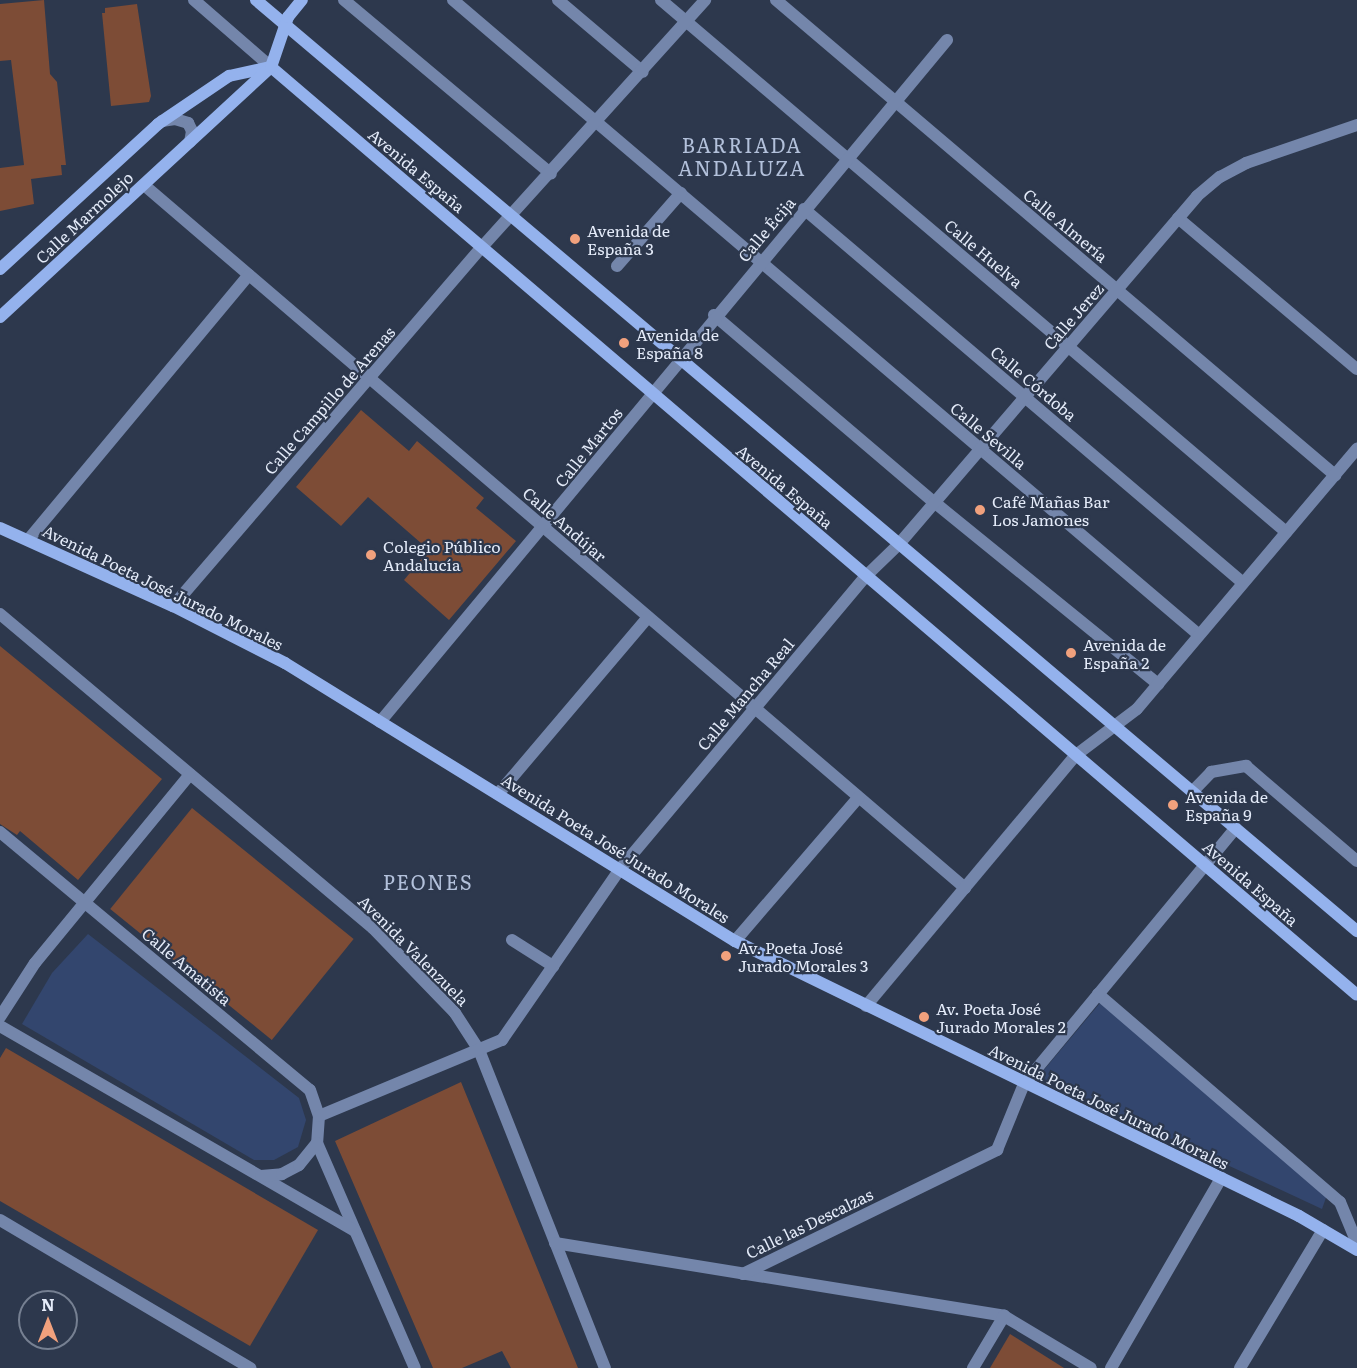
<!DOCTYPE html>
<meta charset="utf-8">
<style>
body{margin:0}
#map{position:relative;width:1357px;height:1368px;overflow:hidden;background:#2d384d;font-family:Literata,serif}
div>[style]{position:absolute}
.green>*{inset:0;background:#33466e}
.building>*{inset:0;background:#7d4c36;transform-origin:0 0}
.lane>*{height:12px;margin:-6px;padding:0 6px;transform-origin:6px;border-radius:6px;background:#7486ab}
.street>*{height:12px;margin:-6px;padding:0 6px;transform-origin:6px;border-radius:6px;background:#7486ab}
.secondary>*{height:12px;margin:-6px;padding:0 6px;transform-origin:6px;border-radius:6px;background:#94b2ed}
.dots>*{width:16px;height:16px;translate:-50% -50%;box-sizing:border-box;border:3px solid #2d384d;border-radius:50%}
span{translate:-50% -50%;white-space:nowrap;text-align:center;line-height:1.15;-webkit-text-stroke:4.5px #2d384d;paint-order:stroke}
.street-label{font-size:16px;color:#e4ebf9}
.poi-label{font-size:16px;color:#e4ebf9}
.left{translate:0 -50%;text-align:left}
.quarter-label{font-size:20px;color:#b3c1db;letter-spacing:1.5px}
.north{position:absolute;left:18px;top:1290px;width:60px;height:60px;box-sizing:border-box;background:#2d384d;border:2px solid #768092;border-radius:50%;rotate:0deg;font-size:16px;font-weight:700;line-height:24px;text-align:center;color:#e4ebf9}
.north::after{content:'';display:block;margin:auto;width:21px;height:27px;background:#f1a17d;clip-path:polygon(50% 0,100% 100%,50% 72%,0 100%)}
</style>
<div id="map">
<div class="green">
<div style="clip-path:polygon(88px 934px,299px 1098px,306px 1120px,298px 1147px,274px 1160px,254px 1160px,22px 1024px,52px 973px)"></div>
<div style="clip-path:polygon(1100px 1003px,1328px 1192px,1322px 1209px,1038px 1077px)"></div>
</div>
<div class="building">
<div style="clip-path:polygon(44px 0,50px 74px,57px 82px,66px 165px,61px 165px,62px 175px,31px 179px,34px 204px,0 211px,0 168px,24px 165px,11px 60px,0 61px,0 4px)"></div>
<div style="clip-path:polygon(137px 4px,151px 96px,149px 102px,111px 106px,102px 13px,105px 13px,105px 8px)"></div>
<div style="clip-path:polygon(361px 410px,409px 451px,417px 441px,484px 498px,476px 508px,516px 541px,449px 620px,404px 580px,429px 550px,368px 497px,341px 526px,296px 487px)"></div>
<div style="clip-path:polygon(0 646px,162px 779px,78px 880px,20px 831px,17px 835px,0 824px)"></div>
<div style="left:192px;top:808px;width:208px;height:130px;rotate:39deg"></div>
<div style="clip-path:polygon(6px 1048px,318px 1230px,250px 1346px,0 1201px,0 1058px)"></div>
<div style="clip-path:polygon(461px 1082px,578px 1368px,511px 1368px,502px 1351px,462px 1368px,433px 1368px,335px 1141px)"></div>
<div style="clip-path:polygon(1010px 1334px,1064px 1368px,990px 1368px)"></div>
</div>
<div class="lane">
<div style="left:194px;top:0;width:102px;rotate:41deg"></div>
<div style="left:1192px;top:792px;width:28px;rotate:-46deg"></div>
<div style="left:1211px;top:772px;width:36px;rotate:-10deg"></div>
<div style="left:1246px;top:766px;width:146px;rotate:40.6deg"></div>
</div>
<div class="street">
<div style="left:344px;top:0;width:270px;rotate:40deg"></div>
<div style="left:453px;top:0;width:978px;rotate:40.4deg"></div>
<div style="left:558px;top:0;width:111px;rotate:40.3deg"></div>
<div style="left:661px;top:0;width:821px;rotate:40.4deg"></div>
<div style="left:776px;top:0;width:734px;rotate:40.36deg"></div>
<div style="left:162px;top:121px;width:13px;rotate:-9deg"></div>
<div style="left:175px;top:119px;width:14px;rotate:17deg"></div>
<div style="left:188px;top:123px;width:9px;rotate:63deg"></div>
<div style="left:192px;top:131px;width:11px;rotate:100deg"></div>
<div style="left:144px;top:185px;width:1081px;rotate:40.57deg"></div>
<div style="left:804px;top:209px;width:575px;rotate:40.42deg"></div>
<div style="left:1178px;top:218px;width:234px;rotate:40.2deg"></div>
<div style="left:617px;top:266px;width:97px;rotate:-48.8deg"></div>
<div style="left:714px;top:315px;width:289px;rotate:40.4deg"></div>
<div style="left:934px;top:502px;width:289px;rotate:39.1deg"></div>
<div style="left:28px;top:540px;width:345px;rotate:-50.2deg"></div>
<div style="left:173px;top:606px;width:474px;rotate:-49.3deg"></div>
<div style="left:482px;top:247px;width:333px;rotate:-47.9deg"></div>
<div style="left:0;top:614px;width:488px;rotate:40.1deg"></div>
<div style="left:373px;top:928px;width:118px;rotate:46deg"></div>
<div style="left:455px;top:1013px;width:44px;rotate:57deg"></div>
<div style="left:479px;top:1050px;width:342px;rotate:68.4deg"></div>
<div style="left:380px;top:722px;width:887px;rotate:-50.26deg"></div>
<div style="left:498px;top:794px;width:232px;rotate:-49.7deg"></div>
<div style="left:0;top:832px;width:403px;rotate:39.8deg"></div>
<div style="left:310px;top:1090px;width:28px;rotate:71deg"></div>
<div style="left:319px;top:1116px;width:27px;rotate:94deg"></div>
<div style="left:317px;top:1143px;width:245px;rotate:66.5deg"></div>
<div style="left:512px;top:940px;width:49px;rotate:32.4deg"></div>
<div style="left:735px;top:941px;width:189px;rotate:-49.3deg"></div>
<div style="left:1098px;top:994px;width:319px;rotate:40.7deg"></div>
<div style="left:1340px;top:1202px;width:44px;rotate:67.5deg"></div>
<div style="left:866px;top:1006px;width:327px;rotate:-50.1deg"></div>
<div style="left:1076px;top:755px;width:76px;rotate:-37deg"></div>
<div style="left:1137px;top:709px;width:341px;rotate:-49.8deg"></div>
<div style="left:0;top:1017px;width:64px;rotate:-57.1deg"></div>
<div style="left:35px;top:963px;width:244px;rotate:-50.6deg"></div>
<div style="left:0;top:1026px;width:410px;rotate:30deg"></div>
<div style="left:319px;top:1116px;width:198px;rotate:-22.6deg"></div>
<div style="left:502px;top:1040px;width:208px;rotate:-55.4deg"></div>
<div style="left:620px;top:869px;width:383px;rotate:-50deg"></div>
<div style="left:866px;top:576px;width:46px;rotate:-44.1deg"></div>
<div style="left:899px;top:544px;width:458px;rotate:-49.4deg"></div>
<div style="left:1197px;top:196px;width:30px;rotate:-40deg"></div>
<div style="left:1220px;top:177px;width:30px;rotate:-28deg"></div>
<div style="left:1246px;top:163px;width:117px;rotate:-18.9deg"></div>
<div style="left:261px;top:1176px;width:21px;rotate:-5deg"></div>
<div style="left:282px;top:1174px;width:19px;rotate:-28deg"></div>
<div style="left:299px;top:1165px;width:28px;rotate:-51deg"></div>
<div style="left:0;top:1220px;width:291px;rotate:30.6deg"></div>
<div style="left:555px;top:1243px;width:455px;rotate:9.2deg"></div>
<div style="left:1004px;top:1316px;width:101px;rotate:30.9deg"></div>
<div style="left:743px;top:1274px;width:283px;rotate:-26deg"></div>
<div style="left:997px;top:1150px;width:71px;rotate:-67.8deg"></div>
<div style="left:1024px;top:1084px;width:332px;rotate:-50.4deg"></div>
<div style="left:973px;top:1368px;width:61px;rotate:-59.2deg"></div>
<div style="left:1111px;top:1368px;width:220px;rotate:-59.9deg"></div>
<div style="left:1240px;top:1368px;width:161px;rotate:-59deg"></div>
</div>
<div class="secondary">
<div style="left:256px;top:0;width:1442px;rotate:40.22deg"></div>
<div style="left:271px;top:67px;width:1428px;rotate:40.51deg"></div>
<div style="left:0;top:269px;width:214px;rotate:-42.5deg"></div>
<div style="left:158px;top:124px;width:86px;rotate:-34.1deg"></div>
<div style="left:229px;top:76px;width:43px;rotate:-12.1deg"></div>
<div style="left:0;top:317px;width:369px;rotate:-42.7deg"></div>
<div style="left:271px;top:67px;width:53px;rotate:-71.2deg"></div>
<div style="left:288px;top:17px;width:22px;rotate:-51deg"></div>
<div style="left:0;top:528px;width:190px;rotate:24.3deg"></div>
<div style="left:173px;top:606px;width:126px;rotate:27deg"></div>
<div style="left:285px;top:663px;width:529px;rotate:31.71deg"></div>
<div style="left:735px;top:941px;width:627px;rotate:25.99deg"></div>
<div style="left:1299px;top:1216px;width:67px;rotate:30.4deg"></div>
</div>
<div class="dots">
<div style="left:575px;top:239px;background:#f1a17d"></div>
<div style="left:624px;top:343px;background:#f1a17d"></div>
<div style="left:980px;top:510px;background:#f1a17d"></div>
<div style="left:371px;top:555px;background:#f1a17d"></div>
<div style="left:1071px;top:653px;background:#f1a17d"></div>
<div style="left:1173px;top:805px;background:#f1a17d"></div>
<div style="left:726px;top:956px;background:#f1a17d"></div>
<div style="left:924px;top:1017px;background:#f1a17d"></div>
</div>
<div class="street-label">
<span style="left:417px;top:170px;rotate:40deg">Avenida España</span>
<span style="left:84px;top:217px;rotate:-43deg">Calle Marmolejo</span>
<span style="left:1066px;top:225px;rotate:40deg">Calle Almería</span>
<span style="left:766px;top:229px;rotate:-50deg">Calle Écija</span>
<span style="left:984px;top:253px;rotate:40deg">Calle Huelva</span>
<span style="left:1073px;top:316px;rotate:-49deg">Calle Jerez</span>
<span style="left:1034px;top:383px;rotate:40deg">Calle Córdoba</span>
<span style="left:329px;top:400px;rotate:-49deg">Calle Campillo de Arenas</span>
<span style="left:989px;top:435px;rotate:40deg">Calle Sevilla</span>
<span style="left:588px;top:447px;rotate:-51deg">Calle Martos</span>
<span style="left:785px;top:486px;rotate:40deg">Avenida España</span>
<span style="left:565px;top:524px;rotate:41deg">Calle Andújar</span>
<span style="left:163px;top:587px;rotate:26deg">Avenida Poeta José Jurado Morales</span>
<span style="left:745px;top:694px;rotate:-50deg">Calle Mancha Real</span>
<span style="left:616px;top:848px;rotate:32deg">Avenida Poeta José Jurado Morales</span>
<span style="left:1251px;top:883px;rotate:41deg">Avenida España</span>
<span style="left:414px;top:950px;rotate:45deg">Avenida Valenzuela</span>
<span style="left:187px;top:966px;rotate:40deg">Calle Amatista</span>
<span style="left:1109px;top:1106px;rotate:26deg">Avenida Poeta José Jurado Morales</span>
<span style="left:809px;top:1223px;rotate:-26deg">Calle las Descalzas</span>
</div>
<div class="poi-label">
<span class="left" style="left:587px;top:239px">Avenida de<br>España 3</span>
<span class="left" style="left:636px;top:343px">Avenida de<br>España 8</span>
<span class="left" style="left:992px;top:510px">Café Mañas Bar<br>Los Jamones</span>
<span class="left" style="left:383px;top:555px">Colegio Público<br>Andalucía</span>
<span class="left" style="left:1083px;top:653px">Avenida de<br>España 2</span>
<span class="left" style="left:1185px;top:805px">Avenida de<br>España 9</span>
<span class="left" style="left:738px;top:956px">Av. Poeta José<br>Jurado Morales 3</span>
<span class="left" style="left:936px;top:1017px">Av. Poeta José<br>Jurado Morales 2</span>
</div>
<div class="quarter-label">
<span style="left:742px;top:156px">BARRIADA<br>ANDALUZA</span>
<span style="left:428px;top:881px">PEONES</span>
</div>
<div class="north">N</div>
</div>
